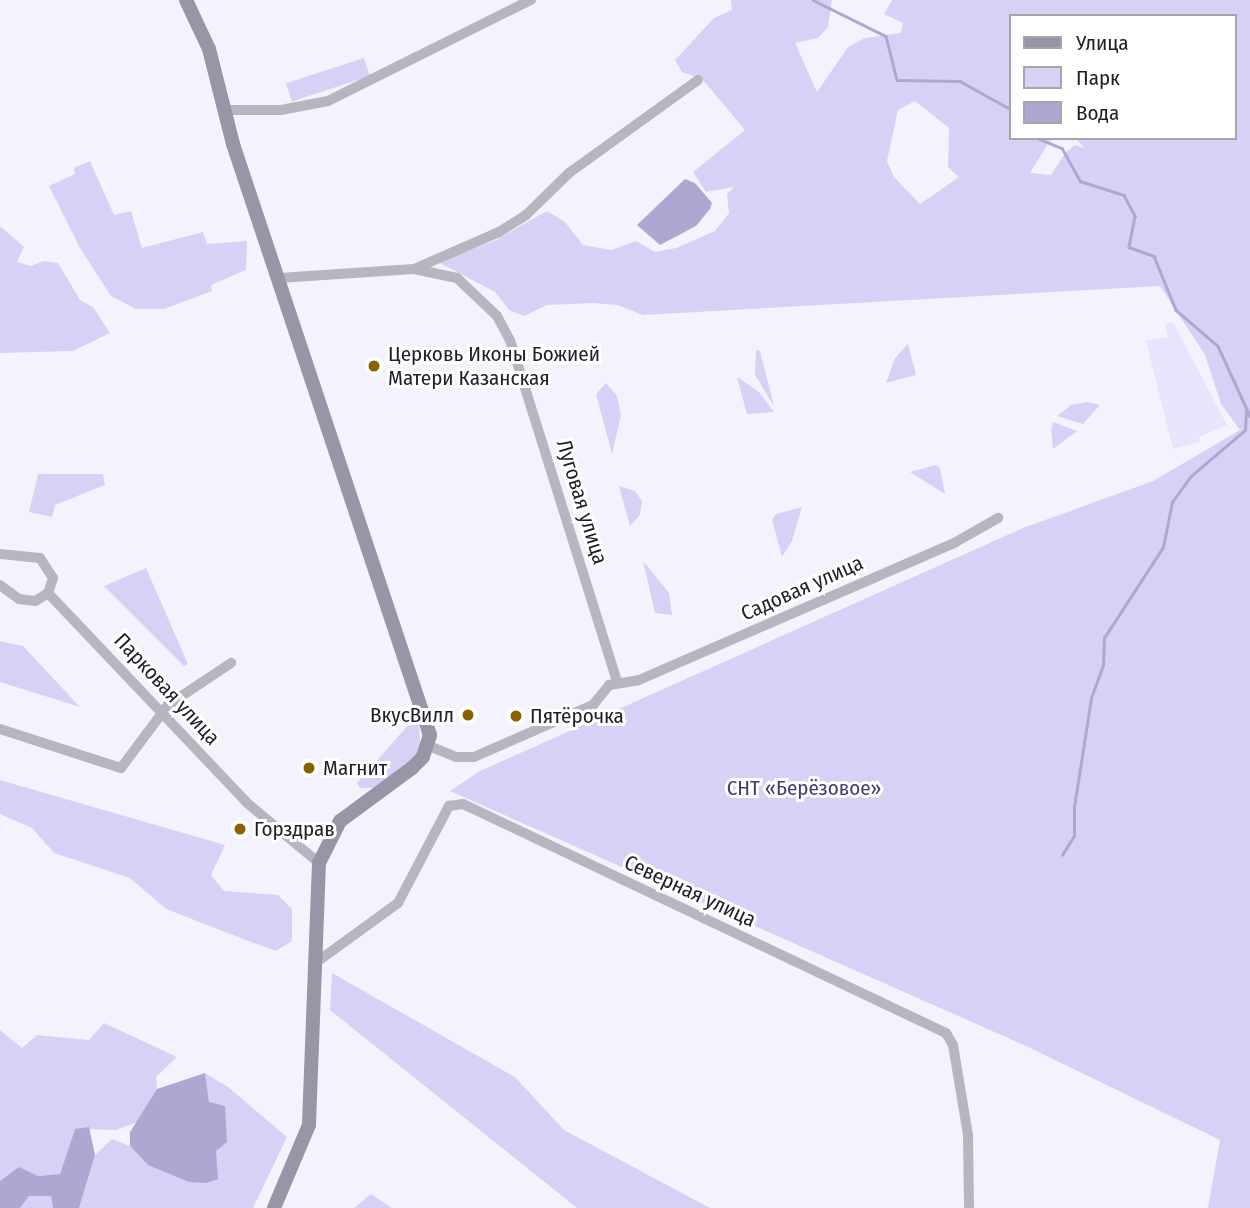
<!DOCTYPE html>
<meta charset="utf-8">
<style>
body{margin:0}
#map{position:relative;width:1250px;height:1208px;overflow:hidden;background:#f4f3fd;font-family:"Fira Sans Condensed",sans-serif}
div>[style]{position:absolute}
.built>*{inset:0;background:#e7e4fe}
.green>*{inset:0;background:#d6d2f6;transform-origin:0 0}
.water>*{inset:0;background:#ada8d1}
.stream>*{height:2.5px;margin:-1.25px;padding:0 1.25px;transform-origin:1.25px;border-radius:1.25px;background:#ada8d1}
.street>*{height:10px;margin:-5px;padding:0 5px;transform-origin:5px;border-radius:5px;background:#b6b5c0}
.secondary>*{height:14px;margin:-7px;padding:0 7px;transform-origin:7px;border-radius:7px;background:#9896a6}
.dots>*{width:19px;height:19px;translate:-50% -50%;box-sizing:border-box;border:4px solid #fff;border-radius:50%}
span{translate:-50% -50%;white-space:nowrap;text-align:center;line-height:1.15;-webkit-text-stroke:6px #fff;paint-order:stroke}
.poi-label{font-size:21px;color:#212029}
.left{translate:0 -50%;text-align:left}
.right{translate:-100% -50%;text-align:right}
.street-label{font-size:21px;color:#212029}
.park-label{font-size:21px;color:#453a70}
.legend{position:absolute;left:1009px;top:14px;width:228px;height:126px;box-sizing:border-box;background:#fff;border:2px solid #a6a6a9;margin:0;padding:9px 12px;list-style:none;font-size:21px;color:#212029}
.legend li{display:flex;align-items:center;gap:14px;height:35px}
.legend b{width:35px;border:2px solid #a6a6a9}
</style>
<div id="map">
<div class="built">
<div style="clip-path:polygon(1173px 322px,1227px 425px,1199px 437px,1200px 442px,1173px 449px,1146px 341px,1168px 337px,1165px 324px)"></div>
</div>
<div class="green">
<div style="clip-path:polygon(evenodd,731px 0,832px 0,828px 27px,818px 38px,795px 43px,817px 92px,848px 47px,865px 38px,901px 33px,903px 23px,884px 14px,892px 0,1250px 0,1250px 1208px,1208px 1208px,1220px 1140px,1026px 1046px,450px 791px,480px 771px,1023px 528px,1153px 481px,1240px 430px,1221px 404px,1205px 355px,1160px 286px,643px 315px,617px 305px,593px 303px,547px 305px,524px 316px,509px 310px,495px 292px,438px 262px,494px 241px,547px 211px,565px 222px,583px 245px,611px 250px,636px 241px,655px 252px,676px 248px,715px 231px,729px 213px,727px 194px,734px 187px,706px 192px,693px 172px,745px 130px,702px 79px,682px 72px,675px 60px,714px 18px,732px 10px,731px 0,1010px 16px,1234px 16px,1234px 138px,1076px 138px,1084px 148px,1075px 145px,1066px 152px,1051px 175px,1030px 173px,1049px 142px,1056px 138px,1010px 138px,1010px 16px,731px 0,915px 101px,949px 128px,948px 167px,959px 177px,920px 204px,894px 177px,887px 161px,898px 110px,915px 101px)"></div>
<div style="left:364px;top:58px;width:19px;height:82px;rotate:72deg"></div>
<div style="clip-path:polygon(90px 161px,114px 215px,131px 211px,142px 248px,203px 232px,207px 244px,247px 241px,246px 270px,211px 285px,212px 291px,164px 309px,136px 309px,111px 296px,80px 248px,49px 186px,75px 174px,74px 168px)"></div>
<div style="clip-path:polygon(0 226px,24px 247px,17px 262px,31px 266px,44px 261px,58px 263px,80px 300px,93px 307px,110px 333px,73px 351px,0 353px)"></div>
<div style="clip-path:polygon(908px 344px,916px 375px,886px 383px,895px 358px)"></div>
<div style="clip-path:polygon(756px 350px,760px 351px,774px 406px,755px 375px)"></div>
<div style="clip-path:polygon(737px 377px,759px 392px,774px 412px,747px 414px)"></div>
<div style="clip-path:polygon(606px 383px,617px 396px,621px 415px,612px 454px,596px 394px)"></div>
<div style="clip-path:polygon(1088px 402px,1100px 405px,1083px 424px,1057px 416px,1071px 405px)"></div>
<div style="clip-path:polygon(1053px 422px,1077px 431px,1053px 449px,1051px 430px)"></div>
<div style="clip-path:polygon(936px 465px,940px 468px,945px 494px,910px 472px)"></div>
<div style="clip-path:polygon(38px 474px,103px 474px,105px 485px,55px 505px,52px 517px,29px 512px)"></div>
<div style="clip-path:polygon(619px 486px,635px 491px,642px 501px,640px 515px,630px 526px)"></div>
<div style="clip-path:polygon(802px 507px,792px 541px,782px 557px,772px 520px,776px 514px)"></div>
<div style="clip-path:polygon(643px 561px,669px 593px,672px 615px,655px 613px)"></div>
<div style="clip-path:polygon(146px 568px,188px 664px,184px 666px,104px 586px)"></div>
<div style="clip-path:polygon(0 641px,23px 646px,80px 707px,0 682px)"></div>
<div style="clip-path:polygon(418px 714px,421px 751px,400px 771px,373px 788px,360px 788px,357px 783px)"></div>
<div style="clip-path:polygon(0 780px,225px 845px,211px 875px,224px 891px,278px 895px,292px 909px,292px 941px,276px 951px,251px 942px,166px 909px,130px 878px,54px 853px,32px 828px,0 814px)"></div>
<div style="clip-path:polygon(332px 973px,515px 1077px,564px 1130px,710px 1208px,577px 1208px,330px 1010px)"></div>
<div style="clip-path:polygon(104px 1023px,177px 1057px,156px 1077px,157px 1089px,146px 1112px,135px 1123px,116px 1130px,75px 1129px,60px 1174px,38px 1176px,19px 1168px,0 1181px,0 1030px,22px 1048px,37px 1035px,89px 1040px)"></div>
<div style="clip-path:polygon(205px 1073px,228px 1087px,287px 1137px,253px 1208px,79px 1208px,95px 1155px,112px 1139px,130px 1146px,148px 1165px,167px 1172px,209px 1102px)"></div>
<div style="clip-path:polygon(371px 1194px,392px 1208px,354px 1208px)"></div>
<div style="clip-path:polygon(29px 1196px,51px 1196px,53px 1208px,20px 1208px)"></div>
</div>
<div class="water">
<div style="clip-path:polygon(685px 179px,695px 183px,712px 203px,710px 209px,696px 226px,660px 245px,637px 225px)"></div>
<div style="clip-path:polygon(205px 1073px,209px 1102px,225px 1106px,227px 1142px,216px 1151px,218px 1179px,206px 1183px,189px 1182px,148px 1165px,130px 1146px,130px 1132px,157px 1089px)"></div>
<div style="clip-path:polygon(89px 1127px,95px 1155px,79px 1208px,53px 1208px,51px 1196px,29px 1196px,20px 1208px,0 1208px,0 1181px,19px 1167px,38px 1176px,60px 1174px,75px 1129px)"></div>
</div>
<div class="stream">
<div style="left:813px;top:0;width:81px;rotate:26.3deg"></div>
<div style="left:886px;top:36px;width:45px;rotate:76deg"></div>
<div style="left:897px;top:80px;width:63px;rotate:0.9deg"></div>
<div style="left:960px;top:81px;width:57px;rotate:29.2deg"></div>
<div style="left:1037px;top:138px;width:27px;rotate:22deg"></div>
<div style="left:1062px;top:148px;width:38px;rotate:61deg"></div>
<div style="left:1080px;top:181px;width:46px;rotate:17.7deg"></div>
<div style="left:1124px;top:195px;width:24px;rotate:62deg"></div>
<div style="left:1135px;top:216px;width:32px;rotate:101deg"></div>
<div style="left:1129px;top:247px;width:27px;rotate:20deg"></div>
<div style="left:1154px;top:256px;width:58px;rotate:67.8deg"></div>
<div style="left:1176px;top:310px;width:55px;rotate:40.6deg"></div>
<div style="left:1218px;top:346px;width:77px;rotate:65.4deg"></div>
<div style="left:1062px;top:855px;width:22px;rotate:-58deg"></div>
<div style="left:1074px;top:836px;width:29px;rotate:-90deg"></div>
<div style="left:1074px;top:807px;width:110px;rotate:-81.1deg"></div>
<div style="left:1091px;top:698px;width:35px;rotate:-70deg"></div>
<div style="left:1103px;top:665px;width:27px;rotate:-88deg"></div>
<div style="left:1104px;top:638px;width:108px;rotate:-57deg"></div>
<div style="left:1163px;top:547px;width:46px;rotate:-78.7deg"></div>
<div style="left:1172px;top:502px;width:32px;rotate:-54deg"></div>
<div style="left:1191px;top:476px;width:71px;rotate:-40.4deg"></div>
<div style="left:1245px;top:430px;width:18px;rotate:-87deg"></div>
</div>
<div class="street">
<div style="left:225px;top:110px;width:56px"></div>
<div style="left:281px;top:110px;width:48px;rotate:-10.8deg"></div>
<div style="left:328px;top:101px;width:227px;rotate:-26.5deg"></div>
<div style="left:414px;top:269px;width:44px;rotate:11.8deg"></div>
<div style="left:457px;top:278px;width:55px;rotate:43.5deg"></div>
<div style="left:497px;top:316px;width:27px;rotate:62deg"></div>
<div style="left:510px;top:340px;width:358px;rotate:72.6deg"></div>
<div style="left:279px;top:278px;width:135px;rotate:-3.8deg"></div>
<div style="left:414px;top:269px;width:93px;rotate:-23.5deg"></div>
<div style="left:499px;top:232px;width:32px;rotate:-32deg"></div>
<div style="left:526px;top:215px;width:60px;rotate:-44.3deg"></div>
<div style="left:569px;top:173px;width:159px;rotate:-35.8deg"></div>
<div style="left:0;top:554px;width:40px;rotate:5.7deg"></div>
<div style="left:40px;top:558px;width:24px;rotate:57deg"></div>
<div style="left:53px;top:578px;width:16px;rotate:108deg"></div>
<div style="left:48px;top:593px;width:15px;rotate:148deg"></div>
<div style="left:35px;top:601px;width:16px;rotate:-173deg"></div>
<div style="left:19px;top:599px;width:24px;rotate:-144deg"></div>
<div style="left:48px;top:593px;width:288px;rotate:46.5deg"></div>
<div style="left:246px;top:802px;width:95px;rotate:39.9deg"></div>
<div style="left:0;top:729px;width:127px;rotate:17.9deg"></div>
<div style="left:121px;top:768px;width:79px;rotate:-53.3deg"></div>
<div style="left:168px;top:705px;width:76px;rotate:-33.7deg"></div>
<div style="left:429px;top:746px;width:29px;rotate:22deg"></div>
<div style="left:456px;top:757px;width:18px"></div>
<div style="left:474px;top:757px;width:130px;rotate:-23.6deg"></div>
<div style="left:593px;top:705px;width:26px;rotate:-51deg"></div>
<div style="left:609px;top:685px;width:30px;rotate:-9deg"></div>
<div style="left:639px;top:680px;width:344px;rotate:-23.5deg"></div>
<div style="left:954px;top:543px;width:51px;rotate:-29.6deg"></div>
<div style="left:314px;top:964px;width:104px;rotate:-36deg"></div>
<div style="left:398px;top:903px;width:110px;rotate:-62.3deg"></div>
<div style="left:449px;top:806px;width:14px;rotate:-8deg"></div>
<div style="left:463px;top:804px;width:535px;rotate:25.37deg"></div>
<div style="left:946px;top:1033px;width:14px;rotate:60deg"></div>
<div style="left:953px;top:1045px;width:91px;rotate:80.5deg"></div>
<div style="left:968px;top:1135px;width:73px;rotate:89.2deg"></div>
</div>
<div class="secondary">
<div style="left:186px;top:0;width:54px;rotate:64.9deg"></div>
<div style="left:209px;top:49px;width:98px;rotate:75.8deg"></div>
<div style="left:233px;top:144px;width:623px;rotate:71.57deg"></div>
<div style="left:430px;top:735px;width:23px;rotate:108deg"></div>
<div style="left:423px;top:757px;width:16px;rotate:135deg"></div>
<div style="left:412px;top:768px;width:89px;rotate:143.6deg"></div>
<div style="left:340px;top:821px;width:47px;rotate:116.6deg"></div>
<div style="left:319px;top:863px;width:262px;rotate:92.2deg"></div>
<div style="left:309px;top:1125px;width:90px;rotate:112.9deg"></div>
</div>
<div class="dots">
<div style="left:374px;top:366px;background:#896200"></div>
<div style="left:468px;top:715px;background:#896200"></div>
<div style="left:516px;top:716px;background:#896200"></div>
<div style="left:309px;top:768px;background:#896200"></div>
<div style="left:240px;top:829px;background:#896200"></div>
</div>
<div class="poi-label">
<span class="left" style="left:388px;top:366px">Церковь Иконы Божией<br>Матери Казанская</span>
<span class="right" style="left:454px;top:715px">ВкусВилл</span>
<span class="left" style="left:530px;top:716px">Пятёрочка</span>
<span class="left" style="left:323px;top:768px">Магнит</span>
<span class="left" style="left:254px;top:829px">Горздрав</span>
</div>
<div class="street-label">
<span style="left:582px;top:502px;rotate:73deg">Луговая улица</span>
<span style="left:802px;top:588px;rotate:-24deg">Садовая улица</span>
<span style="left:167px;top:689px;rotate:47deg">Парковая улица</span>
<span style="left:690px;top:891px;rotate:25deg">Северная улица</span>
</div>
<div class="park-label">
<span style="left:804px;top:788px">СНТ «Берёзовое»</span>
</div>
<ul class="legend">
<li><b style="height:9px;background:#9896a6"></b>Улица</li>
<li><b style="height:19px;background:#d6d2f6"></b>Парк</li>
<li><b style="height:19px;background:#ada8d1"></b>Вода</li>
</ul>
</div>
